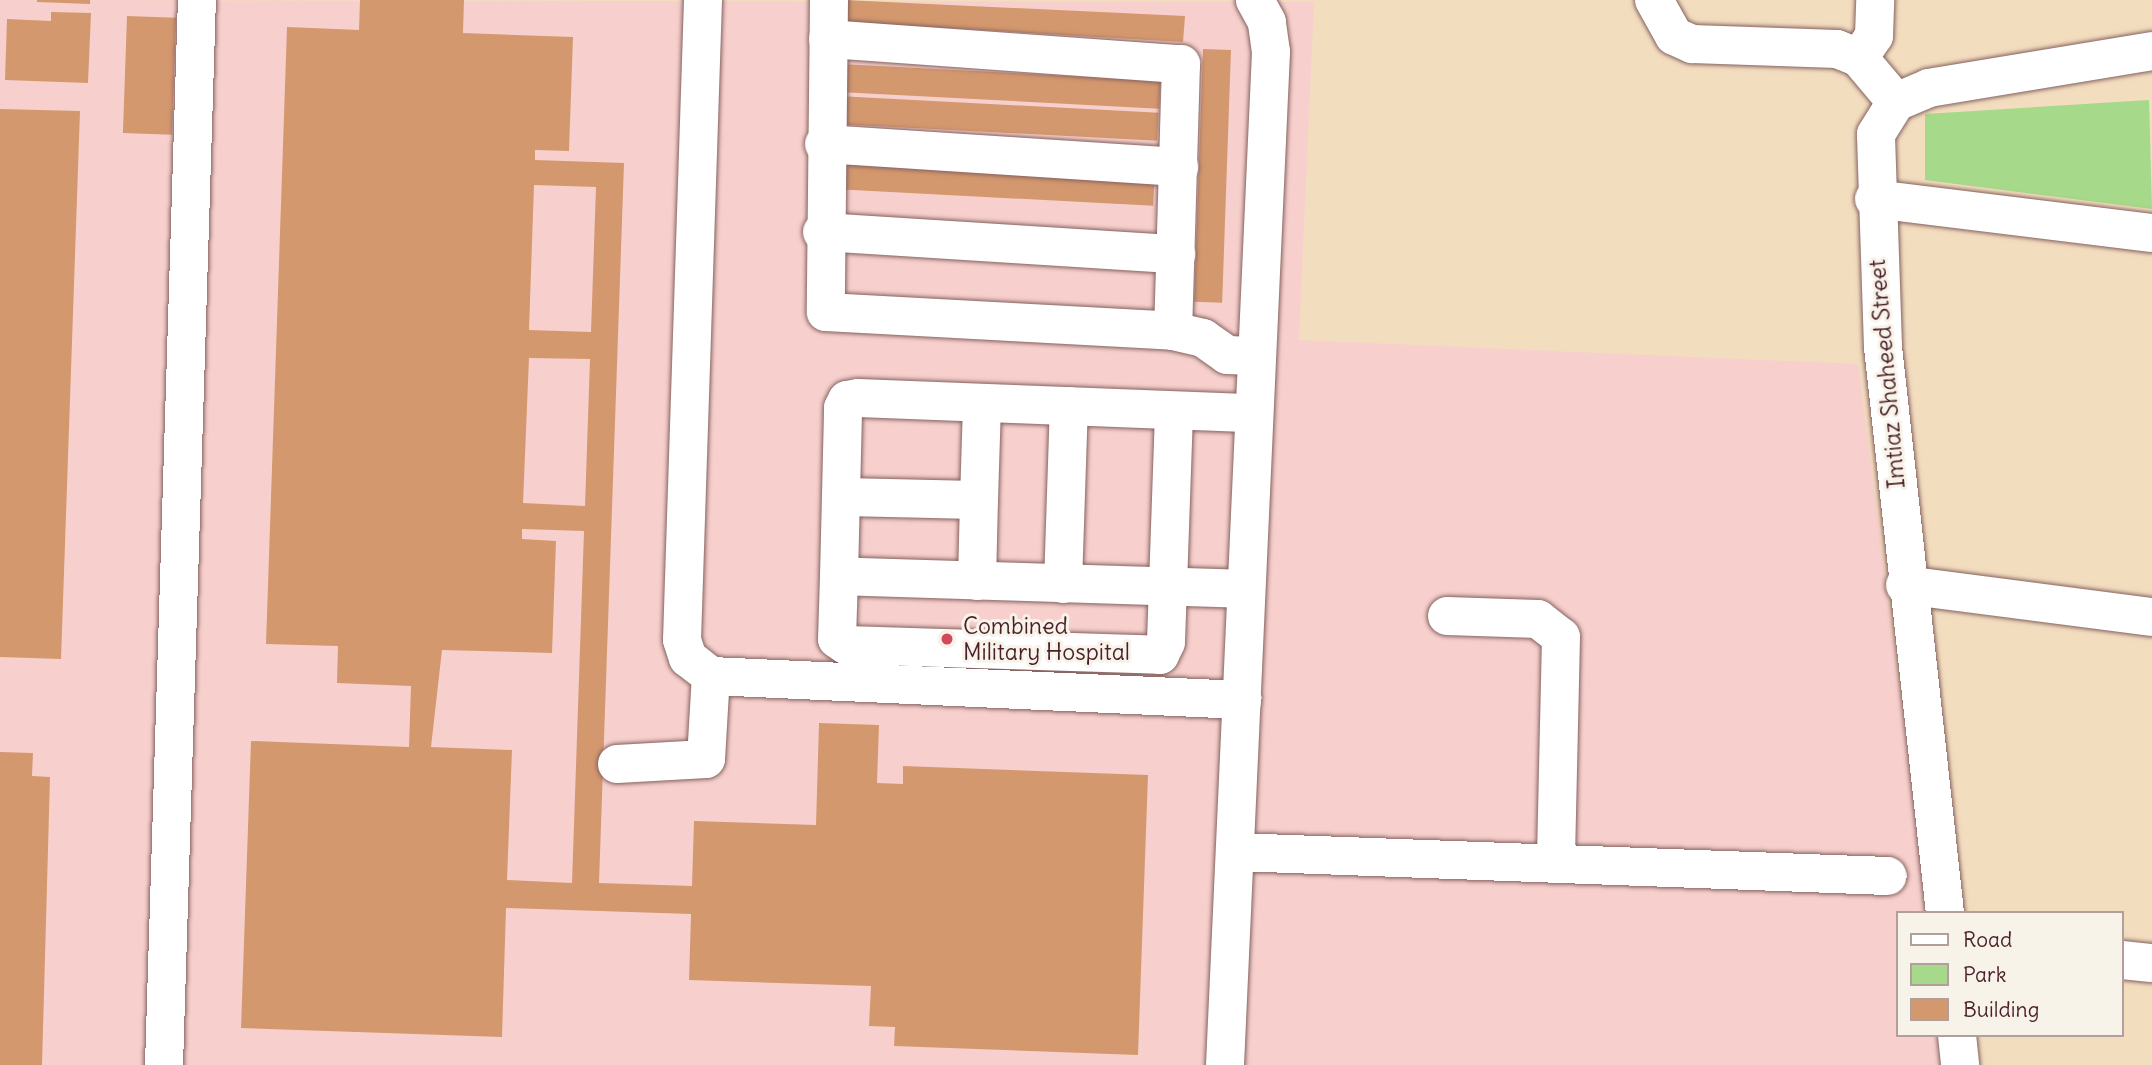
<!DOCTYPE html>
<style>
body{margin:0}
#map{position:relative;width:2152px;height:1065px;overflow:hidden;background:#f3ddbf;font-family:Delius,sans-serif}
div>[style]{position:absolute}
.built>*{inset:0;background:#f7d0cd}
.green>*{inset:0;background:#a6d989}
.building>*{inset:0;background:#d4986e;transform-origin:0 0}
.roads{filter:drop-shadow(0 0 2px #85625f) drop-shadow(0 0 2px #85625f)}
.minor>*{height:38px;margin:-19px;padding:0 19px;transform-origin:19px;border-radius:19px;background:#fff}
.dots>*{width:19px;height:19px;translate:-50% -50%;box-sizing:border-box;border:4px solid #f7f3e8;border-radius:50%}
span{translate:-50% -50%;white-space:nowrap;text-align:center;line-height:1.15;-webkit-text-stroke:6px #f7f3e8;paint-order:stroke}
.street-label{font-size:23px;color:#4a1f2b}
.poi-label{font-size:23px;color:#4a1f2b}
.left{translate:0 -50%;text-align:left}
.legend{position:absolute;left:1896px;top:911px;width:228px;height:126px;box-sizing:border-box;background:#f7f3e8;border:2px solid #b29e9c;margin:0;padding:9px 12px;list-style:none;font-size:21px;color:#4a1f2b}
.legend li{display:flex;align-items:center;gap:14px;height:35px}
.legend b{width:35px;border:2px solid #b29e9c}
</style>
<div id="map">
<div class="built">
<div style="clip-path:polygon(0 0,1314px 2px,1299px 340px,1858px 364px,1928px 913px,1898px 913px,1898px 1035px,1944px 1035px,1948px 1065px,0 1065px)"></div>
</div>
<div class="green">
<div style="clip-path:polygon(2149px 100px,2152px 209px,1925px 180px,1925px 114px)"></div>
</div>
<div class="building">
<div style="clip-path:polygon(37px 0,90px 0,90px 4px,37px 2px)"></div>
<div style="clip-path:polygon(evenodd,360px 0,464px 0,463px 33px,573px 37px,569px 151px,535px 150px,535px 160px,624px 163px,599px 883px,692px 886px,694px 821px,816px 825px,819px 723px,879px 725px,877px 783px,903px 784px,903px 766px,1148px 775px,1138px 1055px,894px 1046px,895px 1027px,869px 1026px,871px 986px,689px 980px,691px 914px,506px 908px,502px 1037px,241px 1028px,251px 741px,409px 747px,411px 686px,337px 683px,338px 646px,266px 644px,287px 27px,359px 30px,360px 0,534px 185px,596px 187px,591px 332px,529px 330px,534px 185px,360px 0,529px 358px,590px 359px,585px 506px,523px 503px,529px 358px,360px 0,522px 529px,584px 531px,572px 883px,507px 880px,512px 750px,431px 747px,442px 650px,552px 653px,556px 541px,522px 539px,522px 529px)"></div>
<div style="clip-path:polygon(845px 0,1185px 16px,1183px 42px,843px 22px)"></div>
<div style="clip-path:polygon(51px 12px,91px 13px,88px 83px,5px 80px,7px 19px,51px 21px)"></div>
<div style="left:127px;top:16px;width:49px;height:117px;rotate:2deg"></div>
<div style="left:1203px;top:49px;width:28px;height:253px;rotate:2deg"></div>
<div style="left:840px;top:64px;width:321px;height:28px;rotate:3deg"></div>
<div style="left:838px;top:96px;width:321px;height:28px;rotate:3deg"></div>
<div style="clip-path:polygon(0 109px,80px 111px,61px 659px,0 657px)"></div>
<div style="left:835px;top:161px;width:320px;height:28px;rotate:3deg"></div>
<div style="clip-path:polygon(0 752px,33px 753px,32px 776px,50px 777px,42px 1065px,0 1065px)"></div>
</div>
<div class="roads">
<div class="minor">
<div style="left:703px;top:0;width:640px;rotate:91.88deg"></div>
<div style="left:682px;top:640px;width:19px;rotate:72deg"></div>
<div style="left:688px;top:658px;width:29px;rotate:38deg"></div>
<div style="left:711px;top:676px;width:532px;rotate:2.59deg"></div>
<div style="left:829px;top:0;width:312px;rotate:90.6deg"></div>
<div style="left:826px;top:312px;width:348px;rotate:3.1deg"></div>
<div style="left:1173px;top:331px;width:31px;rotate:13deg"></div>
<div style="left:1203px;top:338px;width:29px;rotate:35deg"></div>
<div style="left:1227px;top:355px;width:27px;rotate:2deg"></div>
<div style="left:1654px;top:0;width:41px;rotate:60.9deg"></div>
<div style="left:1674px;top:36px;width:20px;rotate:24deg"></div>
<div style="left:1692px;top:44px;width:145px;rotate:2deg"></div>
<div style="left:1837px;top:49px;width:24px;rotate:22deg"></div>
<div style="left:1859px;top:58px;width:57px;rotate:49.9deg"></div>
<div style="left:828px;top:39px;width:354px;rotate:4.1deg"></div>
<div style="left:1181px;top:64px;width:267px;rotate:91.7deg"></div>
<div style="left:1859px;top:58px;width:27px;rotate:-56deg"></div>
<div style="left:1874px;top:36px;width:36px;rotate:-88deg"></div>
<div style="left:824px;top:144px;width:356px;rotate:3.7deg"></div>
<div style="left:1874px;top:199px;width:280px;rotate:7deg"></div>
<div style="left:822px;top:232px;width:355px;rotate:3.6deg"></div>
<div style="left:842px;top:497px;width:137px;rotate:1.3deg"></div>
<div style="left:979px;top:500px;width:97px;rotate:-88.2deg"></div>
<div style="left:839px;top:576px;width:63px;rotate:91.8deg"></div>
<div style="left:837px;top:639px;width:11px;rotate:34deg"></div>
<div style="left:846px;top:645px;width:314px;rotate:1.8deg"></div>
<div style="left:1160px;top:655px;width:14px;rotate:-65deg"></div>
<div style="left:1166px;top:642px;width:231px;rotate:-88deg"></div>
<div style="left:977px;top:581px;width:81px;rotate:-88.6deg"></div>
<div style="left:1063px;top:584px;width:178px;rotate:-88.1deg"></div>
<div style="left:1905px;top:585px;width:249px;rotate:7.4deg"></div>
<div style="left:1246px;top:589px;width:407px;rotate:-178.2deg"></div>
<div style="left:839px;top:576px;width:168px;rotate:-88.6deg"></div>
<div style="left:843px;top:408px;width:9px;rotate:-63deg"></div>
<div style="left:847px;top:400px;width:11px;rotate:-10deg"></div>
<div style="left:858px;top:398px;width:395px;rotate:2.2deg"></div>
<div style="left:1447px;top:616px;width:91px;rotate:1.9deg"></div>
<div style="left:1538px;top:619px;width:29px;rotate:38deg"></div>
<div style="left:1561px;top:637px;width:224px;rotate:91.3deg"></div>
<div style="left:617px;top:764px;width:89px;rotate:-3.2deg"></div>
<div style="left:706px;top:759px;width:83px;rotate:-86.6deg"></div>
<div style="left:1236px;top:852px;width:652px;rotate:2.11deg"></div>
<div style="left:1945px;top:913px;width:569px;rotate:-96.25deg"></div>
<div style="left:1883px;top:347px;width:213px;rotate:-91.9deg"></div>
<div style="left:1876px;top:134px;width:38px;rotate:-58deg"></div>
<div style="left:1896px;top:102px;width:36px;rotate:-23deg"></div>
<div style="left:1929px;top:88px;width:226px;rotate:-9.4deg"></div>
<div style="left:2122px;top:960px;width:30px;rotate:6deg"></div>
<div style="left:1957px;top:1035px;width:30px;rotate:84deg"></div>
<div style="left:164px;top:1065px;width:1066px;rotate:-88.23deg"></div>
<div style="left:1225px;top:1065px;width:1014px;rotate:-87.4deg"></div>
<div style="left:1271px;top:52px;width:30px;rotate:-98deg"></div>
<div style="left:1267px;top:22px;width:25px;rotate:-119deg"></div>
</div>
</div>
<div class="dots">
<div style="left:947px;top:639px;background:#d1495b"></div>
</div>
<div class="street-label">
<span style="left:1887px;top:374px;rotate:-95deg">Imtiaz Shaheed Street</span>
</div>
<div class="poi-label">
<span class="left" style="left:963px;top:639px">Combined<br>Military Hospital</span>
</div>
<ul class="legend">
<li><b style="height:9px;background:#fff"></b>Road</li>
<li><b style="height:19px;background:#a6d989"></b>Park</li>
<li><b style="height:19px;background:#d4986e"></b>Building</li>
</ul>
</div>
